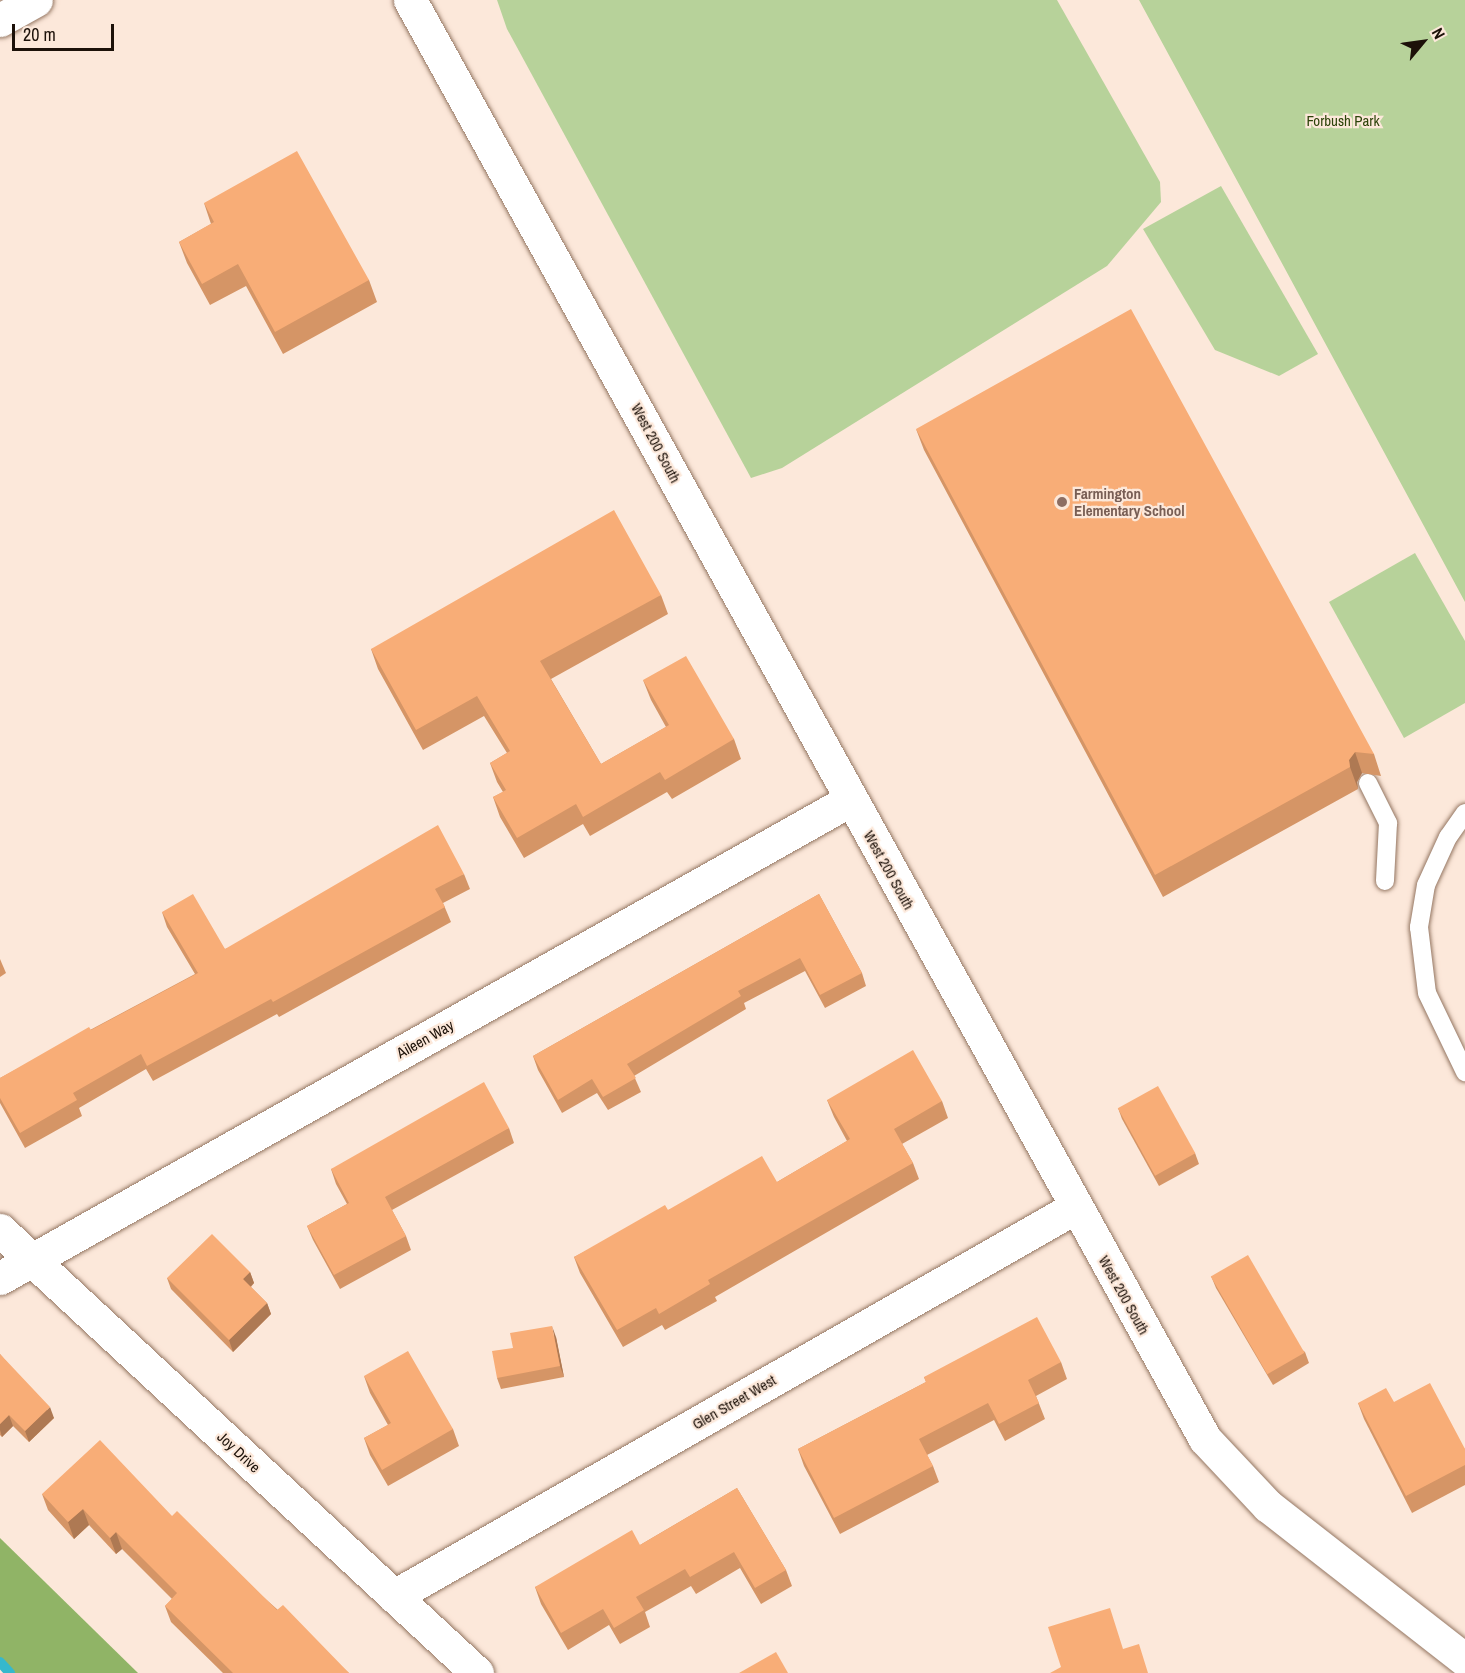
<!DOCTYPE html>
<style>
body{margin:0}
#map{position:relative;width:1465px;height:1673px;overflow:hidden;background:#fce8da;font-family:"Archivo Narrow",sans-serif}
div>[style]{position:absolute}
.green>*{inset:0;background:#b7d29a}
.forest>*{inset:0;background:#90b466}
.stream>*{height:10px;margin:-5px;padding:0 5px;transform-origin:5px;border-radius:5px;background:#36b8cc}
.roads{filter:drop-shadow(0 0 2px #947662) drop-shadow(0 0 2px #947662)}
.lane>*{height:18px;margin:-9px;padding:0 9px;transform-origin:9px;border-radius:9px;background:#fff}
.street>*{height:33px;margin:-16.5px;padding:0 16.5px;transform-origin:16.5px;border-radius:16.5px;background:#fff}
.secondary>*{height:33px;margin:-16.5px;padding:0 16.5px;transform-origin:16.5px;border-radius:16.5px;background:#fff}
.wall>*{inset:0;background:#d59566}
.shaded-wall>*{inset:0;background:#ae7953}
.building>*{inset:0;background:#f8ad77;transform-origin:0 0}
.dots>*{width:16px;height:16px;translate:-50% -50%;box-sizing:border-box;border:3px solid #fce8da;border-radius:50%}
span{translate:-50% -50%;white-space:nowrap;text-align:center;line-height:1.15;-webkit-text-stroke:4.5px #fce8da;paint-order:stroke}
.park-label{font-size:15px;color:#2d430a}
.street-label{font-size:15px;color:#1c1109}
.education-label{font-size:15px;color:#785e54;font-weight:700}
.left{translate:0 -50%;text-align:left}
.north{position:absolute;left:1393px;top:12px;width:60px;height:60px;-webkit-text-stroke:4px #fce8da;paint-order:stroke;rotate:61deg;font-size:16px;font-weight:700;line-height:24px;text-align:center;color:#1c1109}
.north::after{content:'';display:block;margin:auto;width:21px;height:27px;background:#1c1109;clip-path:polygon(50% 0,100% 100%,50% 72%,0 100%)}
.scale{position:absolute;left:12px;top:24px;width:102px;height:27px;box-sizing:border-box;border:3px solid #1c1109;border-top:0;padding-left:8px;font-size:18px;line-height:21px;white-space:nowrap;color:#1c1109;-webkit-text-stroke:4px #fce8da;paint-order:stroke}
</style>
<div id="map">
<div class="green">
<div style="clip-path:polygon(497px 0,1057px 0,1160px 182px,1161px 202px,1107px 266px,782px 468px,751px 478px,507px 29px)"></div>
<div style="clip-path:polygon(1139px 0,1465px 0,1465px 602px,1284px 267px)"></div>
<div style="clip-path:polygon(1221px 186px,1318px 354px,1279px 376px,1215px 350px,1143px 229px)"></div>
<div style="clip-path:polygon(1415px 553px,1465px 641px,1465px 703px,1404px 738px,1329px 602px)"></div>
</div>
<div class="forest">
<div style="clip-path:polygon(0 1538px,138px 1673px,14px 1673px,0 1658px)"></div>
</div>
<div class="stream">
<div style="left:0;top:1662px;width:15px;rotate:48deg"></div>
</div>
<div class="roads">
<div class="lane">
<div style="left:1368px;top:783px;width:45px;rotate:63.4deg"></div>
<div style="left:1388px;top:823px;width:58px;rotate:93deg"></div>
<div style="left:1465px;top:813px;width:29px;rotate:125deg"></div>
<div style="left:1448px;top:837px;width:53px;rotate:114.6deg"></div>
<div style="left:1426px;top:885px;width:43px;rotate:99.5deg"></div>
<div style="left:1419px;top:927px;width:66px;rotate:83.1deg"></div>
<div style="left:1427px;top:993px;width:88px;rotate:64.3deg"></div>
</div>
<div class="street">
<div style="left:410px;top:0;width:1644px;rotate:61.08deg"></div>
<div style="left:1205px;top:1439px;width:92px;rotate:46.8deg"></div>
<div style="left:1268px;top:1506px;width:250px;rotate:38deg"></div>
<div style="left:0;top:1230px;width:651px;rotate:42.88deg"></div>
<div style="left:0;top:1278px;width:975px;rotate:-29.35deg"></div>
<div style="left:394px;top:1596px;width:783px;rotate:-29.71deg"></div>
</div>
<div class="secondary">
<div style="left:0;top:20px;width:41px;rotate:-29.1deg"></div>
</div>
</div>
<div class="wall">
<div style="clip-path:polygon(204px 203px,369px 280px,377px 302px,283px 354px,246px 286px,210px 305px,187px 263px,179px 242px,211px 224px)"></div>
<div style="clip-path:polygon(916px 429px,1374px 754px,1381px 776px,1362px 773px,1357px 782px,1358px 789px,1163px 897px,924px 450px)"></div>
<div style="clip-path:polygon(661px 595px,668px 614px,551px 679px,601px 764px,666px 727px,651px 700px,643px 680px,734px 739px,741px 759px,672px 799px,667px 792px,590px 836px,583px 824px,524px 858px,500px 817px,493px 797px,503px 792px,497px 782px,490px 763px,507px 753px,484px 716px,423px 750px,378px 669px,371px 649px)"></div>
<div style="clip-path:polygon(464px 874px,470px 889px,443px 903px,451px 922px,279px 1017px,277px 1014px,153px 1081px,146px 1069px,79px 1108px,82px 1116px,25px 1148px,0 1103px,0 1078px,195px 974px,167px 927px,162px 912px,225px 949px)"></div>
<div style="clip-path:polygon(819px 894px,862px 973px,866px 986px,825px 1008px,805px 971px,744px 1003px,746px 1009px,634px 1076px,641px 1092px,608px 1110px,597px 1093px,562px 1113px,538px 1070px,533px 1056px)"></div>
<div style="clip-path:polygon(0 959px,6px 973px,0 977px)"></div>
<div style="clip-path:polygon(827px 1100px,942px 1101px,948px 1118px,902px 1144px,913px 1163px,919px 1179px,715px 1297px,717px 1301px,665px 1330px,662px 1325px,623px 1347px,580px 1273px,574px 1257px,668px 1210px,777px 1182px,847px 1141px,834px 1117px)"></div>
<div style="clip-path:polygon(1118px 1108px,1195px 1153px,1199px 1164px,1159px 1186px,1122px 1119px)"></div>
<div style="clip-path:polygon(509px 1128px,514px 1143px,392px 1210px,406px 1236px,411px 1250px,340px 1289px,313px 1240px,307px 1226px,347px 1204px,336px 1184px,331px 1169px)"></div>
<div style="clip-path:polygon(250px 1272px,254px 1283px,251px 1287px,267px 1303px,271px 1314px,233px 1352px,171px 1289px,167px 1278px)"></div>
<div style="clip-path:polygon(1211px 1276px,1305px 1352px,1309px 1363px,1273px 1385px,1216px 1288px)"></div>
<div style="clip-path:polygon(556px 1337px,564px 1377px,501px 1389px,497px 1378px,513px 1348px)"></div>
<div style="clip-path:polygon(0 1354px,54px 1418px,29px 1442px,13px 1426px,2px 1437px,0 1435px)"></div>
<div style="clip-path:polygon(1061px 1362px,1067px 1379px,1036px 1396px,1045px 1419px,1005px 1441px,994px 1420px,927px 1455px,933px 1466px,939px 1482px,840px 1534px,804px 1466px,798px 1449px,926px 1382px,924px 1377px)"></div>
<div style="clip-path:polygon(364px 1376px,453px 1429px,459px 1446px,388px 1486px,370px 1455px,364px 1438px,388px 1425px,370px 1393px)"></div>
<div style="clip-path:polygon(1394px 1402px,1465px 1449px,1465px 1485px,1412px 1513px,1364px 1419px,1358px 1403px)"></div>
<div style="clip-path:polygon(737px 1488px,786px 1570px,792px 1586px,761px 1604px,740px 1568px,696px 1594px,691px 1586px,645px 1612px,650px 1627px,620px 1644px,609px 1625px,568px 1650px,541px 1604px,535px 1587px,640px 1545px)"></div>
<div style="clip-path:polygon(42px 1494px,172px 1516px,349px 1673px,223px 1673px,171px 1622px,165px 1606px,172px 1599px,122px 1549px,116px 1554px,89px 1525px,74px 1539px,48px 1510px)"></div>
</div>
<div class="shaded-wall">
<div style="clip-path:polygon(1355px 752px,1362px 773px,1357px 782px,1358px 789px,1350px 767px,1349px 760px)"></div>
<div style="clip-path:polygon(250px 1272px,254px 1283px,247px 1290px,243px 1279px)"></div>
<div style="clip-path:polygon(267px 1303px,271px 1314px,233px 1352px,229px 1340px)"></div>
<div style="clip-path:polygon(552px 1326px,556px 1337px,564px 1377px,560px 1366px)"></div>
<div style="clip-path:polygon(50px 1407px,54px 1418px,29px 1442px,25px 1431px)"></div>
<div style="clip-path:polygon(9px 1415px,13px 1426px,2px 1437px,0 1430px,0 1424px)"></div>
<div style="clip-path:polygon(83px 1509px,89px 1525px,74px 1539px,68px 1522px)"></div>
<div style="clip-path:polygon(116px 1532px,122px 1549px,116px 1554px,110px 1538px)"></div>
</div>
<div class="building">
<div style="clip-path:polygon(297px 151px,369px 280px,275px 332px,238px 264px,202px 284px,179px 242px,214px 222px,204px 203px)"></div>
<div style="clip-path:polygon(1131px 309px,1374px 754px,1355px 752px,1349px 760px,1350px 767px,1155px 875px,916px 429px)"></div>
<div style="clip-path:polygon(614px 510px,661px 595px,540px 661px,601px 764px,669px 725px,643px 680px,686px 656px,734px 739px,665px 780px,660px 772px,583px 817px,576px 804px,517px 838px,493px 797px,506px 790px,490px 763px,510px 751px,477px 696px,416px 730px,371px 649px)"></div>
<div style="clip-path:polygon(438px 825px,464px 874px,435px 889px,445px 907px,273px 1002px,271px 999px,147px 1066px,141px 1054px,73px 1093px,77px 1100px,20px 1133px,0 1098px,0 1078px,89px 1027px,91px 1030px,198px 973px,162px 912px,193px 894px,225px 949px)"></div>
<div style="clip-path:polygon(819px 894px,862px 973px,820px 995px,800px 958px,738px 991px,741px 996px,627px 1064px,636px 1078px,603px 1097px,592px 1079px,558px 1100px,533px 1056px)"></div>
<div style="clip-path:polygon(913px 1050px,942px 1101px,894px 1129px,913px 1163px,708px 1280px,710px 1284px,659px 1314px,656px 1308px,617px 1330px,574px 1257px,665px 1205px,668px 1210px,762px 1156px,777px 1182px,850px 1139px,827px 1100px)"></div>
<div style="clip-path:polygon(484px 1082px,509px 1128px,385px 1197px,406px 1236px,334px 1275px,307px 1226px,349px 1203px,331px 1169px)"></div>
<div style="left:1158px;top:1086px;width:77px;height:46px;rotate:61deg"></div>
<div style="clip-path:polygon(212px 1234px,250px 1272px,243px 1279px,267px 1303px,229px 1340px,167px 1278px)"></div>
<div style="left:1248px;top:1255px;width:113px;height:43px;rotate:60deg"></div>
<div style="clip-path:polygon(1037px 1317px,1061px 1362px,1028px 1380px,1039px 1403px,999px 1424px,988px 1403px,919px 1439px,933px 1466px,834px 1518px,798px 1449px,926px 1382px,924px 1377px)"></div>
<div style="clip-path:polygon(552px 1326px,560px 1366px,497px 1378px,492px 1351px,513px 1348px,510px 1333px)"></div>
<div style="clip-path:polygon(408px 1351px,453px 1429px,382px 1470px,364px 1438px,391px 1423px,364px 1376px)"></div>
<div style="clip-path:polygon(0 1354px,50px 1407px,25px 1431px,9px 1415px,0 1424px)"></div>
<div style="clip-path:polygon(1430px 1383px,1465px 1449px,1465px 1465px,1406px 1496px,1358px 1403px,1386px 1388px,1394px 1402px)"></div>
<div style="clip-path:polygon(100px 1440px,172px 1516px,177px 1511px,277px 1610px,283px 1605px,349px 1673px,233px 1673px,165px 1606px,177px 1593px,116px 1532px,110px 1538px,83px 1509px,68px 1522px,42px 1494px)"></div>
<div style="clip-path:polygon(737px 1488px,786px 1570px,755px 1588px,734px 1552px,690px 1577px,685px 1569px,636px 1597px,644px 1610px,614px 1628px,603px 1609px,561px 1633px,535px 1587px,632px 1530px,640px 1545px)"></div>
<div style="clip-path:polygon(1110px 1608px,1123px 1649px,1139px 1644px,1148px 1673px,1050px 1673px,1061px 1667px,1048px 1627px)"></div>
<div style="clip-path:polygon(776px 1652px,788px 1673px,739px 1673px)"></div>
</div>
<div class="dots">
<div style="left:1062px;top:502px;background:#8d6e63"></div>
</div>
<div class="park-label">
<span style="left:1343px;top:121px">Forbush Park</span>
</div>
<div class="street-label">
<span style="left:656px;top:443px;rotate:62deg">West 200 South</span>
<span style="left:889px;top:870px;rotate:61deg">West 200 South</span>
<span style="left:425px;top:1039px;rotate:-29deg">Aileen Way</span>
<span style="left:1124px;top:1295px;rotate:61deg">West 200 South</span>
<span style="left:734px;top:1402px;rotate:-30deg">Glen Street West</span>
<span style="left:239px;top:1452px;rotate:43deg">Joy Drive</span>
</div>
<div class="education-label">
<span class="left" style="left:1074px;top:502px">Farmington<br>Elementary School</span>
</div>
<div class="north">N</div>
<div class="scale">20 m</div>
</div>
